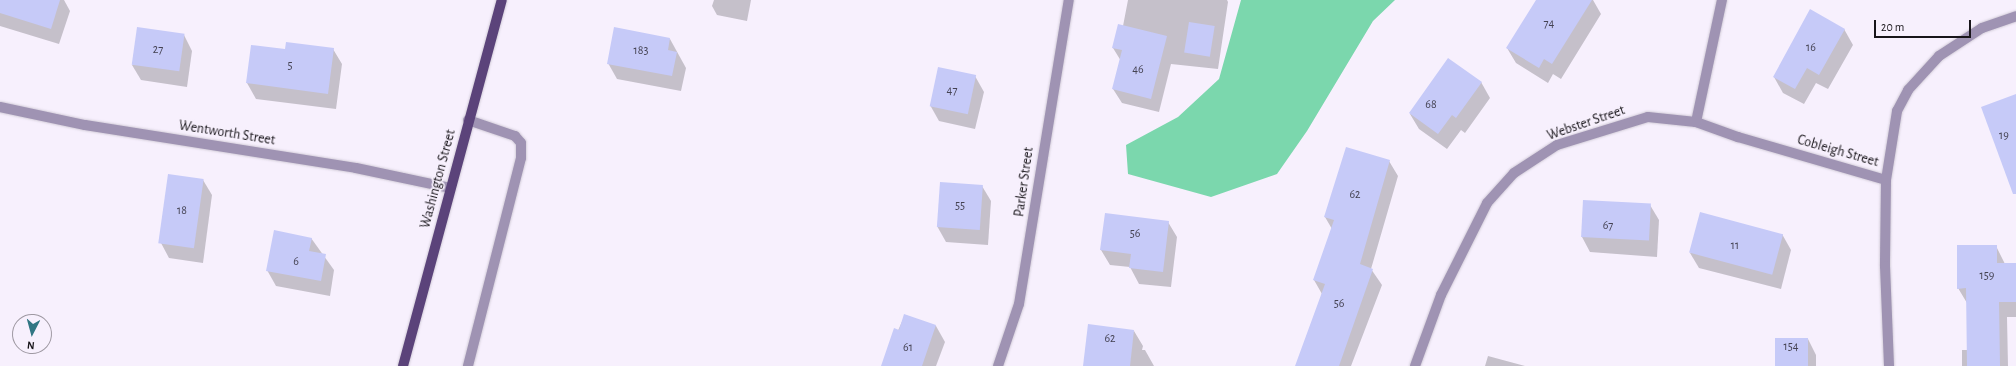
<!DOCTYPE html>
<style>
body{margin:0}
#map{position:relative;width:2016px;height:366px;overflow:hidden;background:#f7f0fd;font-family:"Alegreya Sans",sans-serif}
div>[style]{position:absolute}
.forest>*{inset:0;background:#7bd7ad}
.shadow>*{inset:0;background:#0003}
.building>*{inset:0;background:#c6caf8;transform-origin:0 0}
.roads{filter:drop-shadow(0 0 1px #d3cdd9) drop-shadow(0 0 1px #d3cdd9)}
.minor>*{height:10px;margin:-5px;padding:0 5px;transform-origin:5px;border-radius:5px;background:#9f93b3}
.major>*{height:10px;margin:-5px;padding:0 5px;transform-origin:5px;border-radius:5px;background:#5b437a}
span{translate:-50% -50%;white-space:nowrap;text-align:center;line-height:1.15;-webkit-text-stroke:3.5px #f7f0fd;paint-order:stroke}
.number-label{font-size:12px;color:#444252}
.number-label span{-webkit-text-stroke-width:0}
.street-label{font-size:14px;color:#18151a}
.north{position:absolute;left:12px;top:314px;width:40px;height:40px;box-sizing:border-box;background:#f7f0fd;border:1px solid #9e98a2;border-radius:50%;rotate:186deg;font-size:11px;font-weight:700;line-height:16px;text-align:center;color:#18151a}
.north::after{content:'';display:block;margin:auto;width:14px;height:18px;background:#317684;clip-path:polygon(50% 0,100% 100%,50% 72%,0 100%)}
.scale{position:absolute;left:1874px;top:20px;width:97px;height:18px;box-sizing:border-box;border:2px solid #18151a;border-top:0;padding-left:5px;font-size:12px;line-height:14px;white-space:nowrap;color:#18151a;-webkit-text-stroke:3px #f7f0fd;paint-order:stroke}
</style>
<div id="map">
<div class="forest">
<div style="clip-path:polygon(1241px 0,1395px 0,1373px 21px,1307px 131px,1277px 174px,1211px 197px,1128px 174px,1126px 145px,1178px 117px,1219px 79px)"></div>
</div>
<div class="shadow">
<div style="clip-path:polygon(0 0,64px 0,70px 11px,59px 44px,0 26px)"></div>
<div style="clip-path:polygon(714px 0,751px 0,747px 21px,717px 15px,712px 6px)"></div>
<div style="clip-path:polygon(1128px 0,1227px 0,1228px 2px,1218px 69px,1171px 64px,1159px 112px,1122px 103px,1113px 89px,1121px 61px,1113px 48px,1123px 26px)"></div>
<div style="clip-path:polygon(1537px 0,1593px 0,1601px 14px,1561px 79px,1553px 74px,1548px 83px,1516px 63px,1507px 48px)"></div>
<div style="clip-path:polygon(1844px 29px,1853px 45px,1828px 89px,1816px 83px,1804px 104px,1783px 93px,1774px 77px)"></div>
<div style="clip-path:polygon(184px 35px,192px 51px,187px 87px,141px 80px,132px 65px)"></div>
<div style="clip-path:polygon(670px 39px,686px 68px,681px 91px,617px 79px,608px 63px)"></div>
<div style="clip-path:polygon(252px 46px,286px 50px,333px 49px,342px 64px,336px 109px,256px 99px,247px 83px)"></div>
<div style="clip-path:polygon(975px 76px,984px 92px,975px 129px,939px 121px,930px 105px)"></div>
<div style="clip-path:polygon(1481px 82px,1490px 98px,1465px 133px,1461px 130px,1447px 149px,1419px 129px,1410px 114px)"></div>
<div style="clip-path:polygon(1389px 161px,1398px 176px,1371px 269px,1382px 285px,1351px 366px,1296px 366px,1322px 294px,1314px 280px,1332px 229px,1325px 217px)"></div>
<div style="clip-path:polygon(203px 180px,212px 195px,203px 263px,169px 258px,161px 243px)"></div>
<div style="clip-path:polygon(982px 186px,991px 201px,988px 245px,946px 242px,937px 226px)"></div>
<div style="clip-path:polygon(1584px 201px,1650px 205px,1659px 220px,1657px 257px,1590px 252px,1582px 237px)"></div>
<div style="clip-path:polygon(1168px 222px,1177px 237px,1171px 287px,1139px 284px,1130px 267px,1110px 265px,1101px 250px)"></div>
<div style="clip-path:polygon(1782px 234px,1791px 250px,1781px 289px,1699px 268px,1690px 253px)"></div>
<div style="clip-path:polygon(311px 238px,334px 270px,330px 296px,276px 286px,267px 270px)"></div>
<div style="clip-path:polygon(1996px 246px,2005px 264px,2016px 264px,2016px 317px,2007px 317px,2008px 366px,1962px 366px,1962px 350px,1968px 350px,1967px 303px,1958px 288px)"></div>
<div style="clip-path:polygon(905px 315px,936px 326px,945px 342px,936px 366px,882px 366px)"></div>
<div style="clip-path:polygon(1134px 331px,1143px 346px,1142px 350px,1145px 350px,1154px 366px,1084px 366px)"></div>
<div style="clip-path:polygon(1808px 339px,1816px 355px,1816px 366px,1776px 366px)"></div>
<div style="clip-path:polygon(1488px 356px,1525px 366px,1526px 366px,1485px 366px)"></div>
</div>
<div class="building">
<div style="clip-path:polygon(0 0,60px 0,51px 29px,0 13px)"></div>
<div style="clip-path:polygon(1536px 0,1592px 0,1552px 64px,1544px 59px,1539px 68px,1506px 48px)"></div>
<div style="clip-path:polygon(1810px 9px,1845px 29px,1819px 75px,1807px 68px,1795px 89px,1773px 77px)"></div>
<div style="left:1189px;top:22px;width:26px;height:31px;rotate:9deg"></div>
<div style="clip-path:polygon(1118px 24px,1167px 36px,1151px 99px,1112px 89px,1122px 50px,1112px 48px)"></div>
<div style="left:137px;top:27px;width:48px;height:38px;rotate:8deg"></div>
<div style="clip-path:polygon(614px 27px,670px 38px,668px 50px,677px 52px,672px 76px,607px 64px)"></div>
<div style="clip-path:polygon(286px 42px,334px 48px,328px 94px,246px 83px,251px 45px,285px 49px)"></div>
<div style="clip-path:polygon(1448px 58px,1482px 82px,1456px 118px,1452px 115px,1438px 134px,1409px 113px)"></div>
<div style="left:938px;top:67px;width:39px;height:40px;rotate:12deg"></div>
<div style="clip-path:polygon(2016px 94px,2016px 194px,2013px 194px,1981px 107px)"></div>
<div style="clip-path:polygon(1346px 147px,1390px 160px,1360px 264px,1373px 269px,1339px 366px,1295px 366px,1325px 284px,1313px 280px,1334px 220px,1324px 217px)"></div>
<div style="left:168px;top:174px;width:36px;height:70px;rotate:8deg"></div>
<div style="left:940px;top:182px;width:43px;height:45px;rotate:4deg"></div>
<div style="left:1583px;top:200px;width:68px;height:37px;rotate:3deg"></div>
<div style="left:1700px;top:212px;width:86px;height:42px;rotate:15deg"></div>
<div style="clip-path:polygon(1105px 213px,1169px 221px,1163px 272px,1129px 268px,1131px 254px,1100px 250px)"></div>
<div style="clip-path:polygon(274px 230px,312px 238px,309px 251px,326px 254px,321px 281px,266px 271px)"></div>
<div style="clip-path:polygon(1957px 245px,1997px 245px,1997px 263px,2016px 263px,2016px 302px,1999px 302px,2000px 366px,1967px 366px,1966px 288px,1957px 289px)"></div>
<div style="clip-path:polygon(904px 314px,936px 325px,922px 366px,881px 366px,894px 328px,899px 330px)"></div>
<div style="clip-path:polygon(1088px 324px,1134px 330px,1130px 366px,1083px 366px)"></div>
<div style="left:1775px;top:338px;width:33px;height:28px"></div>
</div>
<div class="roads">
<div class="minor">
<div style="left:0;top:107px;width:87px;rotate:12deg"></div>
<div style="left:85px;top:125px;width:274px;rotate:9deg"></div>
<div style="left:356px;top:168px;width:96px;rotate:12deg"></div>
<div style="left:468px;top:120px;width:50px;rotate:18.8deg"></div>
<div style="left:515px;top:136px;width:9px;rotate:49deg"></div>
<div style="left:521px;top:143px;width:15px;rotate:90deg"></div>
<div style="left:521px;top:158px;width:215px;rotate:104.3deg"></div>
<div style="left:1696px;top:122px;width:45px;rotate:19.7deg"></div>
<div style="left:1738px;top:137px;width:154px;rotate:16.2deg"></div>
<div style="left:1886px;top:180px;width:86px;rotate:90.7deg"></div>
<div style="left:1885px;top:266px;width:100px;rotate:87.7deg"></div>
<div style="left:1886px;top:180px;width:70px;rotate:-80.9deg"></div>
<div style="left:1897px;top:111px;width:24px;rotate:-62deg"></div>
<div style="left:1908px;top:90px;width:46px;rotate:-47.6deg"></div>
<div style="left:1939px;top:56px;width:51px;rotate:-33.1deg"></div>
<div style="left:1982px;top:28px;width:36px;rotate:-19deg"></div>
<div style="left:998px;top:366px;width:65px;rotate:-71.3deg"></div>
<div style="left:1019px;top:304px;width:308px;rotate:-80.7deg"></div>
<div style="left:1415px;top:366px;width:76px;rotate:-69.9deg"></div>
<div style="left:1441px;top:295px;width:103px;rotate:-63.4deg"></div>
<div style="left:1487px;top:203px;width:40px;rotate:-48deg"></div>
<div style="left:1514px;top:173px;width:51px;rotate:-33.1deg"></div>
<div style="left:1557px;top:145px;width:95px;rotate:-17.1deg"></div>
<div style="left:1648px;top:117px;width:48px;rotate:5.9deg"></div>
<div style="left:1696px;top:122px;width:125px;rotate:-78deg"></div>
</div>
<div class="major">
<div style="left:403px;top:366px;width:379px;rotate:-74.9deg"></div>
</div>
</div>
<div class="number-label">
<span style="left:1549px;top:24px">74</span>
<span style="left:1811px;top:48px">16</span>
<span style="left:158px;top:50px">27</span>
<span style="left:641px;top:51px">183</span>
<span style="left:290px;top:66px">5</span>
<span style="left:1138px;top:70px">46</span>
<span style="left:952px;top:91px">47</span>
<span style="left:1431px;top:105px">68</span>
<span style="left:2004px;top:136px">19</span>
<span style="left:1355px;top:195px">62</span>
<span style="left:960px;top:206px">55</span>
<span style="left:182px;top:211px">18</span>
<span style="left:1608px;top:226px">67</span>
<span style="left:1135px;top:234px">56</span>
<span style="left:1735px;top:246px">11</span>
<span style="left:296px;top:262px">6</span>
<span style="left:1987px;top:276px">159</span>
<span style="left:1339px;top:304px">56</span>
<span style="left:1110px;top:339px">62</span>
<span style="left:1791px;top:347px">154</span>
<span style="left:908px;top:348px">61</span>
</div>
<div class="street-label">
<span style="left:1586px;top:123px;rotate:-19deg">Webster Street</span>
<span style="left:227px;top:133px;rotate:9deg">Wentworth Street</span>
<span style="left:1838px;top:151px;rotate:16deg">Cobleigh Street</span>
<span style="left:438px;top:179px;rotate:-75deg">Washington Street</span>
<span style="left:1024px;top:182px;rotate:-82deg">Parker Street</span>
</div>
<div class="north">N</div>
<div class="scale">20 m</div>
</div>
